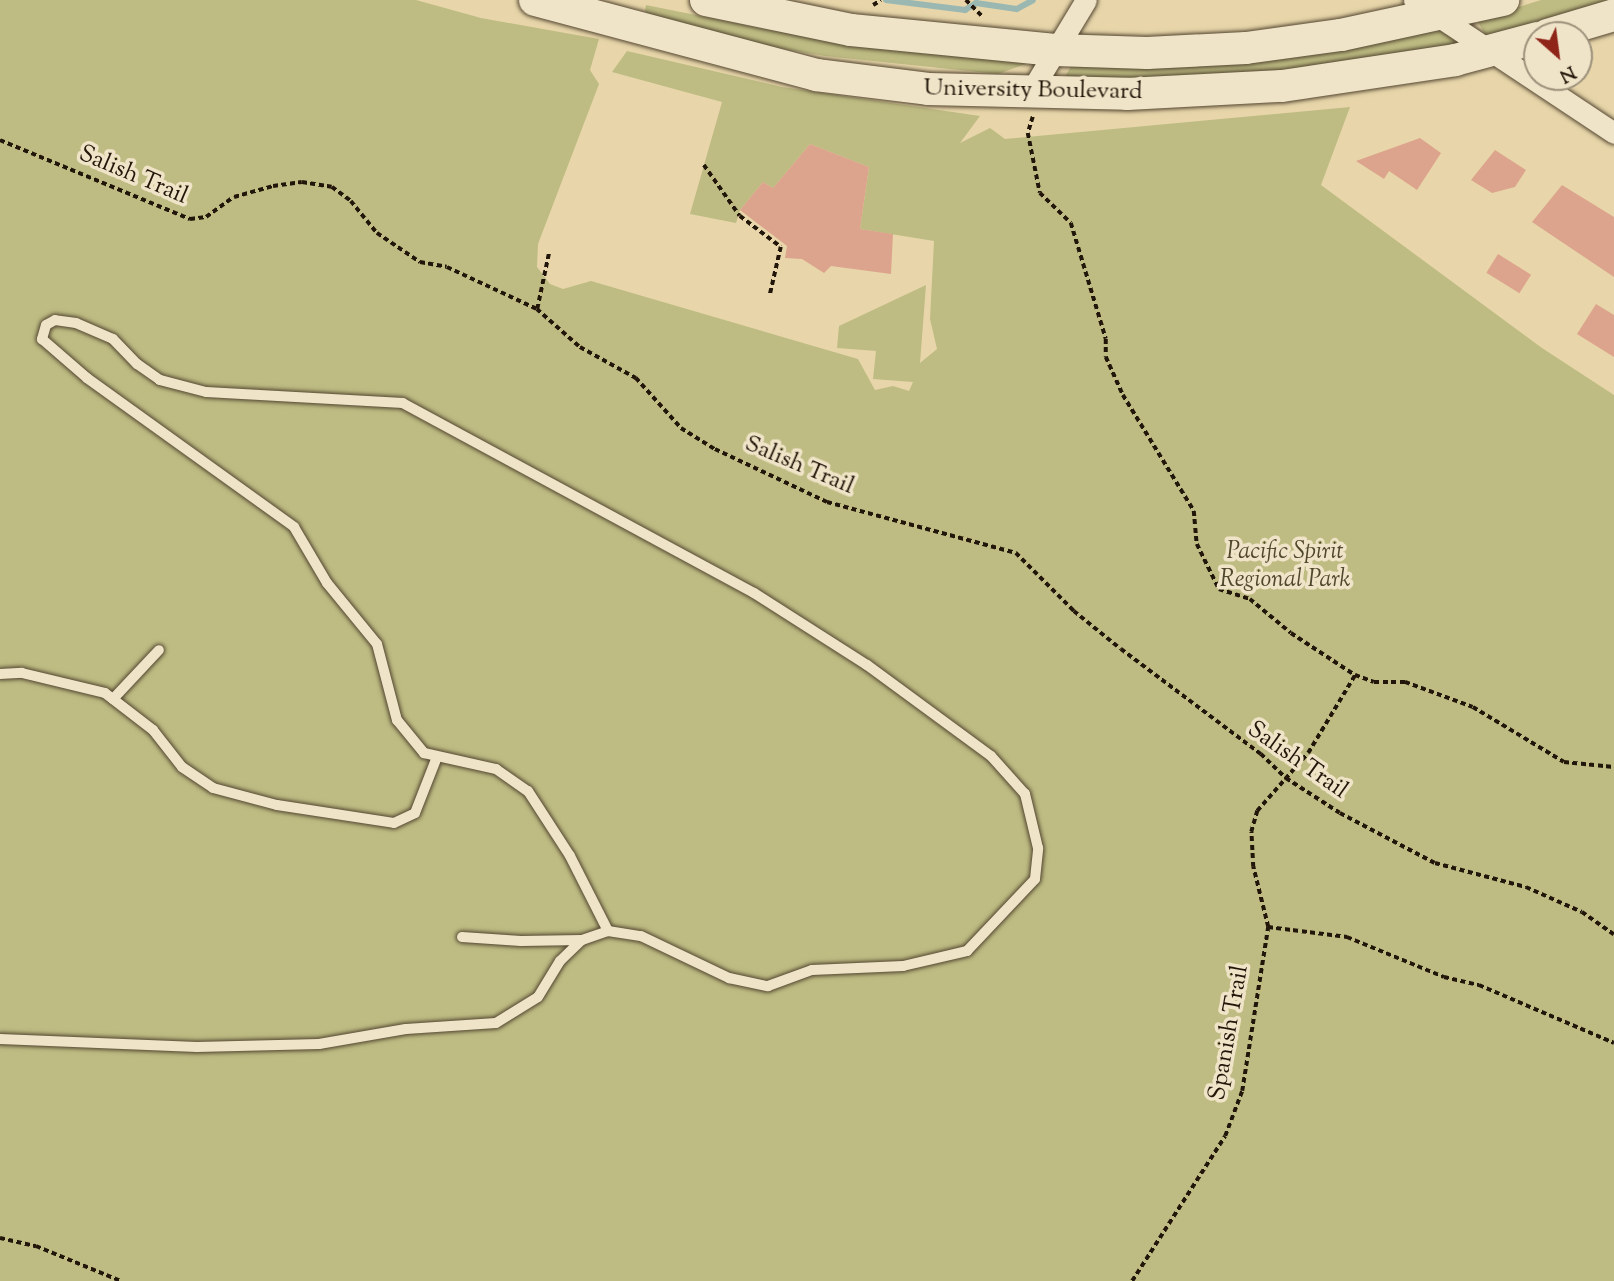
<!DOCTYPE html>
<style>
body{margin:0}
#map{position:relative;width:1614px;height:1281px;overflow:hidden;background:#e8d6aa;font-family:"Sorts Mill Goudy",serif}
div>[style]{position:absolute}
.green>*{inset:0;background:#bebc83}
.stream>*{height:6px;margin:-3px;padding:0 3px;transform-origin:3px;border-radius:3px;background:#9ab7b2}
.building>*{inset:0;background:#dca48c;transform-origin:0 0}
.path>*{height:3.5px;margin-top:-1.75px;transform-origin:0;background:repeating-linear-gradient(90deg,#211609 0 5px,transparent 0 8.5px)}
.roads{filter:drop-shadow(0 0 2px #534631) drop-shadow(0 0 2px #534631)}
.service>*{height:10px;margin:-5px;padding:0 5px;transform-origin:5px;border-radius:5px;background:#f0e4c8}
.minor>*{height:21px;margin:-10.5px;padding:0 10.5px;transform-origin:10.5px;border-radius:10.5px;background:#f0e4c8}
.secondary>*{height:32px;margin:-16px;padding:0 16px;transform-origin:16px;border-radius:16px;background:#f0e4c8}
span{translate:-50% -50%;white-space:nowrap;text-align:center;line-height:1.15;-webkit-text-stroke:7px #f0e4c8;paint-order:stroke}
.street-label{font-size:24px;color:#211609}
.park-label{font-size:24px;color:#50482e;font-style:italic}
.north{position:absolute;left:1523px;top:21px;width:70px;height:70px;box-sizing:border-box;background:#f0e4c8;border:2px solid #9d927c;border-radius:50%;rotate:152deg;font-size:19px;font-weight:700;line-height:28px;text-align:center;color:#211609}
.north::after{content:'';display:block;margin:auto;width:24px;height:32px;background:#8f2418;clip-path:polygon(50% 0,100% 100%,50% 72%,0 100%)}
</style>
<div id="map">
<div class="green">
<div style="clip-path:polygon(0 0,416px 0,481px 18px,599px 39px,590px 70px,599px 84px,538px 244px,537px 267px,550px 284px,563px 289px,591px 281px,858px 359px,875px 390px,893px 386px,909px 391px,913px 382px,873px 379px,876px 351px,837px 348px,839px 326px,926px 285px,920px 363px,937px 349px,930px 319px,934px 241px,860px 229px,869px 167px,810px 144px,773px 188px,763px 182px,740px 210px,736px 223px,690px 214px,722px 102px,612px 72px,627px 51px,782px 87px,980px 116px,960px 143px,990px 128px,1005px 139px,1350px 107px,1321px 185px,1542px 348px,1614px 395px,1614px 1281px,0 1281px)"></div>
<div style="clip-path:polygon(1541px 0,1610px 0,1499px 41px,1484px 33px,1477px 20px)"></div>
<div style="clip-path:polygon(646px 5px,765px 29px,1025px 59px,1026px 64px,998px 74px,825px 56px,680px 32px,652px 20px,645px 11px)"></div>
<div style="clip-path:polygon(1433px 26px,1453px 38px,1458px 47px,1276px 79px,1063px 80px,1073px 63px)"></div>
</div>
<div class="stream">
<div style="left:886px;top:0;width:80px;rotate:7.2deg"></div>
<div style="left:965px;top:10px;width:13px;rotate:-32deg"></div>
<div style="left:976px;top:3px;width:41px;rotate:8.3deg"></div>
<div style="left:1017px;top:9px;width:18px;rotate:-29deg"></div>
</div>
<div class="building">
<div style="clip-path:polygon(1420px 138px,1441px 153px,1417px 190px,1389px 171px,1384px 179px,1356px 161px)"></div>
<div style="clip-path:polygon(810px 144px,869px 167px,860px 229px,893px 234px,891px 274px,831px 266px,824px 273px,802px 259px,785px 258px,787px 246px,740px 210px,763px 182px,773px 188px)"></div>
<div style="clip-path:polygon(1495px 150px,1526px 170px,1515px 187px,1492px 193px,1471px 180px)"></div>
<div style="clip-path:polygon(1562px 185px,1614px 217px,1614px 277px,1532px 222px)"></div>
<div style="left:1498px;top:254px;width:39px;height:22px;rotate:32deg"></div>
<div style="clip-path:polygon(1596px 304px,1614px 315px,1614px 357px,1577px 334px)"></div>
</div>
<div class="path">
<div style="left:966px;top:0;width:25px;rotate:45deg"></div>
<div style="left:873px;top:5px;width:9px;rotate:-32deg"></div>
<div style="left:1033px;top:117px;width:17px;rotate:107deg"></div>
<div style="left:1028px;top:133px;width:61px;rotate:78.7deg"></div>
<div style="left:1040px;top:193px;width:43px;rotate:44.1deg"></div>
<div style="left:1071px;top:223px;width:121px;rotate:73.2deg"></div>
<div style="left:1106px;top:339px;width:18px;rotate:90deg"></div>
<div style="left:1106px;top:357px;width:42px;rotate:65.9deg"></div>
<div style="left:1123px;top:395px;width:136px;rotate:58.5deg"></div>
<div style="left:1194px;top:511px;width:33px;rotate:85deg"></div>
<div style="left:1197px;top:544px;width:50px;rotate:63.9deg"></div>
<div style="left:1219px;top:589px;width:33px;rotate:18deg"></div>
<div style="left:1250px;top:599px;width:53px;rotate:39.7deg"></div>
<div style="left:1291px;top:633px;width:77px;rotate:33.3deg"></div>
<div style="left:1355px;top:675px;width:20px;rotate:20deg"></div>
<div style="left:1374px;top:682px;width:31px"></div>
<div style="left:1405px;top:682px;width:72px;rotate:20.2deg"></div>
<div style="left:1473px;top:707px;width:106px;rotate:31.1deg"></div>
<div style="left:1564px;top:762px;width:50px;rotate:5.7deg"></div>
<div style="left:0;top:140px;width:206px;rotate:22.6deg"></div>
<div style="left:190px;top:219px;width:16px;rotate:-7deg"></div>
<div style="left:206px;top:217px;width:34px;rotate:-36deg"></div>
<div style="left:234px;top:197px;width:41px;rotate:-15.8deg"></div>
<div style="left:273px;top:186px;width:29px;rotate:-8deg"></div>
<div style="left:302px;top:182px;width:30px;rotate:9deg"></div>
<div style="left:332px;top:187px;width:24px;rotate:36deg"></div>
<div style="left:351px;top:201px;width:41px;rotate:50.9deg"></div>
<div style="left:377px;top:233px;width:52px;rotate:34deg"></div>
<div style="left:420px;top:262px;width:27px;rotate:10deg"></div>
<div style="left:447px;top:267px;width:99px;rotate:25deg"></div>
<div style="left:537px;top:309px;width:57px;rotate:41.5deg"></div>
<div style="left:580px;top:347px;width:64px;rotate:29deg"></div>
<div style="left:636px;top:378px;width:67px;rotate:48deg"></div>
<div style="left:681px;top:428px;width:40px;rotate:32deg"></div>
<div style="left:715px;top:449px;width:124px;rotate:25.3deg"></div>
<div style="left:827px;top:502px;width:196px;rotate:15.1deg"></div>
<div style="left:1016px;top:553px;width:82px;rotate:45deg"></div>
<div style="left:1074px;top:611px;width:60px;rotate:39deg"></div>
<div style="left:1121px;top:649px;width:175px;rotate:36.9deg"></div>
<div style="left:1261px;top:754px;width:35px;rotate:44deg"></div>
<div style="left:1286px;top:778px;width:64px;rotate:32.9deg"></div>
<div style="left:1340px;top:813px;width:107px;rotate:27.8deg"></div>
<div style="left:1435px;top:863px;width:94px;rotate:14.8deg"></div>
<div style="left:1526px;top:887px;width:61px;rotate:24.1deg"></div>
<div style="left:1582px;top:912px;width:39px;rotate:35deg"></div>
<div style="left:704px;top:165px;width:62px;rotate:54.8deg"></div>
<div style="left:740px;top:216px;width:51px;rotate:37.1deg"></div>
<div style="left:781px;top:247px;width:49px;rotate:102.9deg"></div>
<div style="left:537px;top:309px;width:58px;rotate:-78.1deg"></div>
<div style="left:1268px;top:927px;width:80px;rotate:7.2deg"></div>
<div style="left:1347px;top:937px;width:105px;rotate:22.4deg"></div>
<div style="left:1444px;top:977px;width:36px;rotate:13deg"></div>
<div style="left:1479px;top:985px;width:147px;rotate:23.2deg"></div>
<div style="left:0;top:1238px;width:37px;rotate:13deg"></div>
<div style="left:36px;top:1246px;width:92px;rotate:22.4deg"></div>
<div style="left:1132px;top:1281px;width:172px;rotate:-57.3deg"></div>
<div style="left:1225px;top:1136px;width:48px;rotate:-69.3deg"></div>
<div style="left:1242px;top:1091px;width:166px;rotate:-81deg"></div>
<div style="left:1268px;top:927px;width:62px;rotate:-104deg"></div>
<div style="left:1253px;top:867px;width:35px;rotate:-93deg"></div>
<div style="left:1251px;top:832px;width:22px;rotate:-74deg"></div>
<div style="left:1257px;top:811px;width:77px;rotate:-48.7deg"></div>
<div style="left:1308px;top:753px;width:91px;rotate:-58.9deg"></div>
</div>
<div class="roads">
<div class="service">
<div style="left:0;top:674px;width:22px;rotate:-3deg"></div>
<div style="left:22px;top:673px;width:85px;rotate:13.5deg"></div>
<div style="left:105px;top:693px;width:61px;rotate:37.6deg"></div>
<div style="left:153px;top:730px;width:47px;rotate:51.9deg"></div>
<div style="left:182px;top:767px;width:37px;rotate:34deg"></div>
<div style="left:213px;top:788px;width:66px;rotate:14.9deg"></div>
<div style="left:277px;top:805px;width:118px;rotate:8.7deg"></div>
<div style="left:394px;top:823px;width:23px;rotate:-25deg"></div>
<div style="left:415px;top:813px;width:60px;rotate:-68.6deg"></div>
<div style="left:113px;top:699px;width:67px;rotate:-46.8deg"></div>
<div style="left:462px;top:937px;width:59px;rotate:3.9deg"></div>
<div style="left:521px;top:941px;width:61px;rotate:-0.9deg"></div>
<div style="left:582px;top:940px;width:28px;rotate:-19deg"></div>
<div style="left:608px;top:931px;width:33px;rotate:9deg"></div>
<div style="left:641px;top:936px;width:98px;rotate:25.5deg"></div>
<div style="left:729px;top:978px;width:40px;rotate:12deg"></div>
<div style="left:768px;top:986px;width:47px;rotate:-20deg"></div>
<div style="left:812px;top:970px;width:91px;rotate:-2.5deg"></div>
<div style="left:903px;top:966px;width:66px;rotate:-13.2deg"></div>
<div style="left:967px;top:951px;width:99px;rotate:-46.6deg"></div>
<div style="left:1035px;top:879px;width:31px;rotate:-84deg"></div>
<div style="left:1038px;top:848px;width:56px;rotate:-103.5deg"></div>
<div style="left:1025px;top:794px;width:51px;rotate:-131.8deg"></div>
<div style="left:991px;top:756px;width:154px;rotate:-143.7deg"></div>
<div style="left:867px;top:665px;width:134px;rotate:-147.5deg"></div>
<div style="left:754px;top:593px;width:399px;rotate:-151.6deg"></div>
<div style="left:403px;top:403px;width:197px;rotate:-176.8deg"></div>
<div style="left:206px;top:392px;width:48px;rotate:-165.4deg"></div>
<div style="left:160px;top:380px;width:28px;rotate:-145deg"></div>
<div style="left:137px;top:364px;width:35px;rotate:-134deg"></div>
<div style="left:113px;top:339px;width:40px;rotate:-156.6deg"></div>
<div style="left:76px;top:323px;width:21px;rotate:-172deg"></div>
<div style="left:55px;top:320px;width:10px;rotate:151deg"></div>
<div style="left:46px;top:325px;width:15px;rotate:106deg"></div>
<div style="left:42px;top:339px;width:60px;rotate:40.9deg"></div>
<div style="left:87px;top:378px;width:255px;rotate:35.7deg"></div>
<div style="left:294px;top:527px;width:65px;rotate:59.5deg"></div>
<div style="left:327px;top:583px;width:79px;rotate:50.7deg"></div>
<div style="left:377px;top:644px;width:79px;rotate:75.3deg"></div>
<div style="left:397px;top:720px;width:43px;rotate:50.7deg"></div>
<div style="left:424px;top:753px;width:74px;rotate:12.5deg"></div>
<div style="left:496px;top:769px;width:39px;rotate:35deg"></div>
<div style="left:528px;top:791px;width:77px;rotate:57.1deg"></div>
<div style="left:570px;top:856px;width:84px;rotate:63.1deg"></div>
<div style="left:0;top:1039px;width:197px;rotate:2.3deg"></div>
<div style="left:197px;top:1047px;width:122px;rotate:-1.4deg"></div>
<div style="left:319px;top:1044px;width:88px;rotate:-9.8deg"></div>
<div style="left:406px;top:1029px;width:90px;rotate:-3.8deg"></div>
<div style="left:496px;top:1023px;width:49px;rotate:-31.8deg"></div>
<div style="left:538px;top:997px;width:42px;rotate:-58.6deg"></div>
<div style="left:560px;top:961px;width:30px;rotate:-44deg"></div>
</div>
<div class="minor">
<div style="left:1414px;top:0;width:240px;rotate:33.6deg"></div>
<div style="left:1031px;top:91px;width:106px;rotate:-58.9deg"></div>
</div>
<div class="secondary">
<div style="left:535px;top:0;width:291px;rotate:14.9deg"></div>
<div style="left:816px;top:75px;width:113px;rotate:7.1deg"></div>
<div style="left:928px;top:89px;width:199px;rotate:1.4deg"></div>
<div style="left:1127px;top:94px;width:155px;rotate:-3deg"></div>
<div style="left:1282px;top:86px;width:175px;rotate:-8.5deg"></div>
<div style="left:1455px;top:60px;width:85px;rotate:-15deg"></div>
<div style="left:706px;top:0;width:148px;rotate:11.7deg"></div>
<div style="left:851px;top:30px;width:205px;rotate:5.6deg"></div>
<div style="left:1055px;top:50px;width:92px;rotate:1.9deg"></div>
<div style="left:1147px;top:53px;width:99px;rotate:-2.9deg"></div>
<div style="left:1246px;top:48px;width:96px;rotate:-7.8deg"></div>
<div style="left:1341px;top:35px;width:166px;rotate:-12.2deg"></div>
<div style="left:1547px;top:35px;width:70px;rotate:-16.6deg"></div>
</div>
</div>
<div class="street-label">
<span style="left:1033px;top:91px;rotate:1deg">University Boulevard</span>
<span style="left:133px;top:176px;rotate:23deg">Salish Trail</span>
<span style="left:799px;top:466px;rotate:23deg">Salish Trail</span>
<span style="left:1297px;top:761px;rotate:35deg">Salish Trail</span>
<span style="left:1230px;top:1033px;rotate:-80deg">Spanish Trail</span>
</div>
<div class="park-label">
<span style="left:1285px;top:567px">Pacific Spirit<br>Regional Park</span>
</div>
<div class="north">N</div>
</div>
